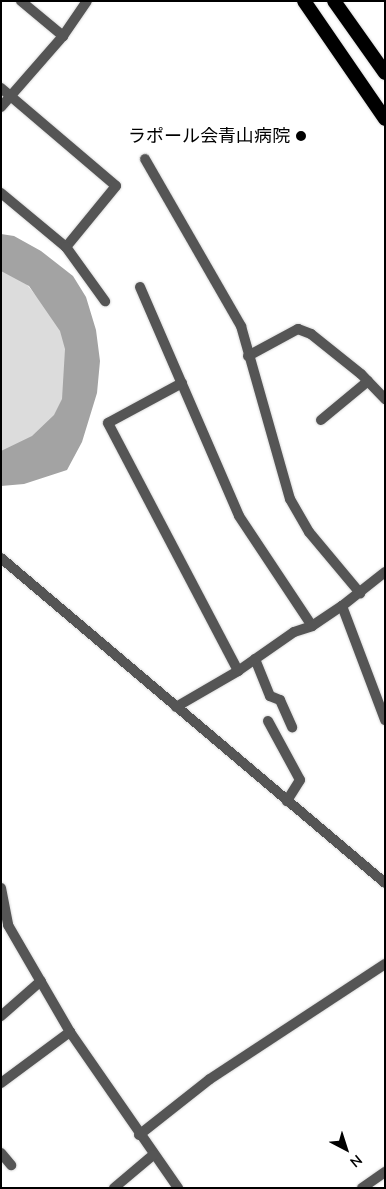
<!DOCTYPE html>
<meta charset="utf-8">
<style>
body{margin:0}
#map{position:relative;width:386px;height:1189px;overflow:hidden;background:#fff;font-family:"Nunito Sans","Noto Sans JP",sans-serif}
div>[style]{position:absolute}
.green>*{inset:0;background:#dcdcdc}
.water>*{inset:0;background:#a3a3a3}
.roads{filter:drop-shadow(0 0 1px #dbdbdb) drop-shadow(0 0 1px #dbdbdb)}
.minor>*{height:10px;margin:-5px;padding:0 5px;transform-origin:5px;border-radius:5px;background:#555}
.tertiary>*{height:10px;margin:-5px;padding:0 5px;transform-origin:5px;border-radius:5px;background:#555}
.trunk>*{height:14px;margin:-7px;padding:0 7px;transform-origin:7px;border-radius:7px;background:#000}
.dots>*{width:14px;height:14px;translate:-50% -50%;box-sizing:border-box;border:2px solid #fff;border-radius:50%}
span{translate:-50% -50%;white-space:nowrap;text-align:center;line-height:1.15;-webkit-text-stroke:4px #fff;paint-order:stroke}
.poi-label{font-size:18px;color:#000}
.right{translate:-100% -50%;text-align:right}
.frame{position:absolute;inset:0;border:2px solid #000;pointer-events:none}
.north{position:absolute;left:321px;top:1124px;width:50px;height:50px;-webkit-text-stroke:4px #fff;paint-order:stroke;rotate:140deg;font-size:14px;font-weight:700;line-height:20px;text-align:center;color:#000}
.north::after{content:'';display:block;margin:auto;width:18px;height:22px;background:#000;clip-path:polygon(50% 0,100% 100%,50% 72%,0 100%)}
</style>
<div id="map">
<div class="green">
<div style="clip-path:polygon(1px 252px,77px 347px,55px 425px,1px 460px)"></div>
</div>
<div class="water">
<div style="clip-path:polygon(1px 234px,14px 236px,41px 251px,73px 276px,86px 297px,96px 330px,100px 361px,97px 393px,82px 442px,67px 470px,24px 484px,1px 486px,1px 451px,32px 436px,54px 415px,62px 399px,65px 349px,60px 331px,29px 286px,1px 271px)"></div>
</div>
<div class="roads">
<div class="minor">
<div style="left:21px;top:1px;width:55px;rotate:39.8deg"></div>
<div style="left:1px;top:88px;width:151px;rotate:40.4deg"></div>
<div style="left:116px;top:186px;width:79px;rotate:129.3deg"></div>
<div style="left:1px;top:107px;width:94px;rotate:-48.9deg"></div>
<div style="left:63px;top:36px;width:42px;rotate:-55.6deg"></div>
<div style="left:145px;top:159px;width:193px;rotate:60.1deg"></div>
<div style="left:241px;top:326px;width:180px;rotate:74.2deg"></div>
<div style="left:290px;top:499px;width:38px;rotate:60deg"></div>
<div style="left:309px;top:532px;width:80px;rotate:50.1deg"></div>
<div style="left:1px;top:193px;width:85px;rotate:39.7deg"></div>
<div style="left:66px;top:247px;width:67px;rotate:54.2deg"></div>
<div style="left:140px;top:287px;width:249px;rotate:66.6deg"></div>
<div style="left:239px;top:516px;width:132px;rotate:56.4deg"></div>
<div style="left:248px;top:356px;width:57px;rotate:-28.4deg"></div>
<div style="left:298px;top:329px;width:14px;rotate:21deg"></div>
<div style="left:311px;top:334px;width:64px;rotate:38.7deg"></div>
<div style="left:361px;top:374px;width:35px;rotate:46deg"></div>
<div style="left:182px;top:383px;width:84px;rotate:151.6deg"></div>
<div style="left:108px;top:423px;width:280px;rotate:62.3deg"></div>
<div style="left:321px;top:420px;width:61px;rotate:-39.7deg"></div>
<div style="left:342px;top:606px;width:122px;rotate:69.3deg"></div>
<div style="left:255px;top:659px;width:40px;rotate:68deg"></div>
<div style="left:270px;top:696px;width:11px;rotate:22deg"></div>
<div style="left:280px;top:700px;width:30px;rotate:66deg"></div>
<div style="left:176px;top:707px;width:72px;rotate:-30.1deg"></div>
<div style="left:238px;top:671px;width:68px;rotate:-34.9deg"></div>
<div style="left:294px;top:632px;width:19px;rotate:-18deg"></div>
<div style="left:312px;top:626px;width:36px;rotate:-34deg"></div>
<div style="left:342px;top:606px;width:55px;rotate:-38.3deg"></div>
<div style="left:268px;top:721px;width:67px;rotate:61.5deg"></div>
<div style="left:300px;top:780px;width:25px;rotate:122deg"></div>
<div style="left:1px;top:888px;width:38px;rotate:79deg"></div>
<div style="left:8px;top:925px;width:124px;rotate:59.9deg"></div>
<div style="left:70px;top:1032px;width:190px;rotate:55.3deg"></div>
<div style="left:1px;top:1016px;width:53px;rotate:-41.2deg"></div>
<div style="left:1px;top:1083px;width:86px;rotate:-36.5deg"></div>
<div style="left:139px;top:1135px;width:90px;rotate:-38.3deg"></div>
<div style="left:210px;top:1079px;width:209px;rotate:-33.3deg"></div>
<div style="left:1px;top:1153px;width:16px;rotate:50deg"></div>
<div style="left:114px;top:1188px;width:51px;rotate:-40.2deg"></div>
<div style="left:362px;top:1188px;width:28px;rotate:-35deg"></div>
</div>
<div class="tertiary">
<div style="left:1px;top:558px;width:503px;rotate:40.24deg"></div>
</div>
<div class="trunk">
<div style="left:304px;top:1px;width:143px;rotate:55.5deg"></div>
<div style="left:334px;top:1px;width:88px;rotate:54.7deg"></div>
</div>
</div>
<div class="dots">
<div style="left:301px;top:136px;background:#000"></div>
</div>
<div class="poi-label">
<span class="right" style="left:290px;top:136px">ラポール会青山病院</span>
</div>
<div class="frame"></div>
<div class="north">N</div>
</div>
